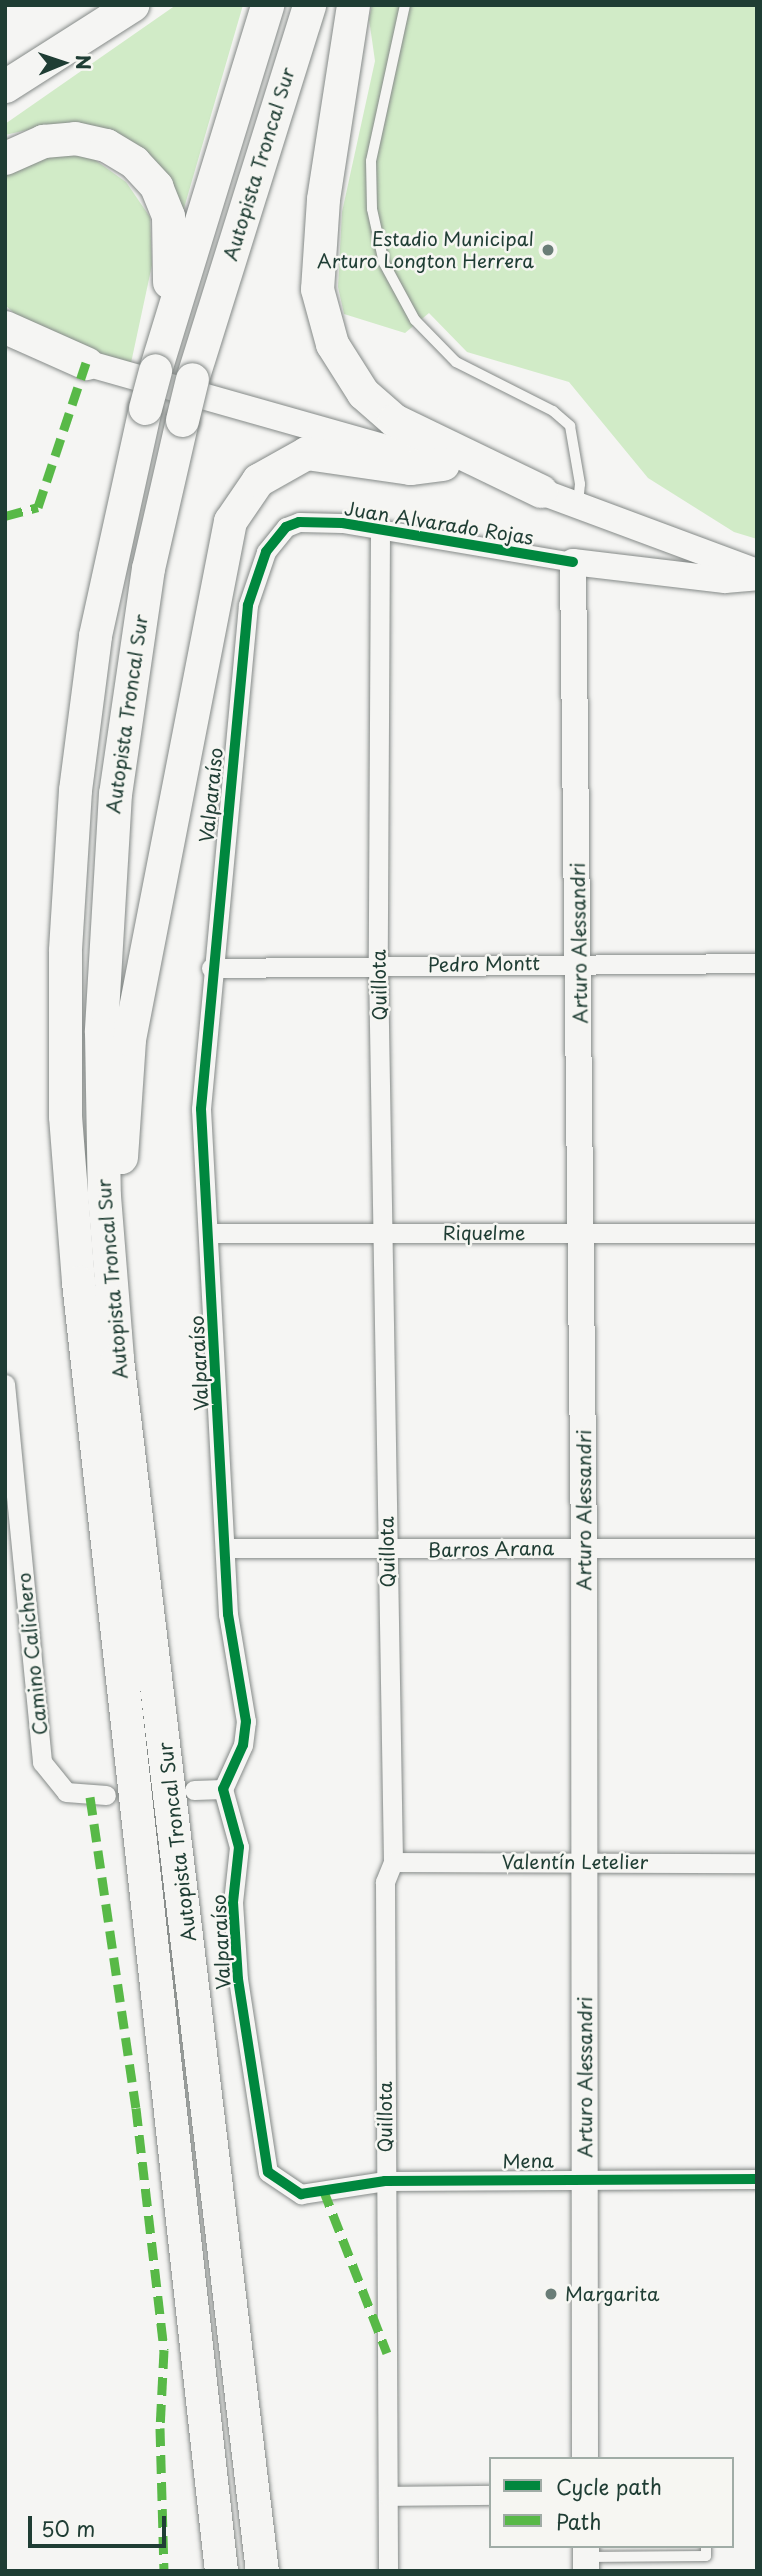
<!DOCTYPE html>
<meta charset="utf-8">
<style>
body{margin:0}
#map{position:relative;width:762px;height:2576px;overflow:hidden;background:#f5f5f3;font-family:"Playpen Sans",sans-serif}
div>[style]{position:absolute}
.green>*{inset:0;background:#d1ebc7}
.roads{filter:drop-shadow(0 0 2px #858a88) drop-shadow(0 0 2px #858a88)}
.lane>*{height:10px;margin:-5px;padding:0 5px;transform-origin:5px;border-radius:5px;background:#f5f5f3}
.street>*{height:19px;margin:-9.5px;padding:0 9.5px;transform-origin:9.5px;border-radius:9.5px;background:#f5f5f3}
.secondary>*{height:26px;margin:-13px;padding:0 13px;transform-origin:13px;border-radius:13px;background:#f5f5f3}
.highway>*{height:33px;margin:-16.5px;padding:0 16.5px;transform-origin:16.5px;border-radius:16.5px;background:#f5f5f3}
.bridges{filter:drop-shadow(0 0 2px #858a88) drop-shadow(0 0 2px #858a88)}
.highway-bridge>*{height:33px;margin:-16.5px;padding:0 16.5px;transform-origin:16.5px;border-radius:16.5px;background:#f5f5f3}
.quiet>*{height:9px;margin-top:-4.5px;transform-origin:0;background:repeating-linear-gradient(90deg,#58b947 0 18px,transparent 0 27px)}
.cycleway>*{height:10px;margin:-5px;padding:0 5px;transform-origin:5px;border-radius:5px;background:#00873e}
.dots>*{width:19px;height:19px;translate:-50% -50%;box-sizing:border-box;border:4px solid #f6f6f2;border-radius:50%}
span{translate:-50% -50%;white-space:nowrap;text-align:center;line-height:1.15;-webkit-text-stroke:5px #f6f6f2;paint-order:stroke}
.street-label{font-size:19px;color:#1f3d34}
.poi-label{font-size:19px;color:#1f3d34}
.right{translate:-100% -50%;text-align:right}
.left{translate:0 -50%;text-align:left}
.frame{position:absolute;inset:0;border:7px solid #1f3d34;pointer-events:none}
.legend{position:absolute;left:489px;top:2457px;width:245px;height:91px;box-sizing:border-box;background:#f6f6f2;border:2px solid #a0aca6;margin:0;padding:9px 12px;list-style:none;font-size:21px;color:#1f3d34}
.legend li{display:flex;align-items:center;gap:14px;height:35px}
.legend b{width:35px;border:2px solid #a0aca6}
.north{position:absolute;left:28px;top:28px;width:70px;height:70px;-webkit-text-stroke:5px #f6f6f2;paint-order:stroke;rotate:88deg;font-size:19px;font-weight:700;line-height:28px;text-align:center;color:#1f3d34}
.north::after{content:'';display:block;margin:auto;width:24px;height:32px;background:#1f3d34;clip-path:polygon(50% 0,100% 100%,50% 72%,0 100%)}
.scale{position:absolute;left:28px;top:2516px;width:138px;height:32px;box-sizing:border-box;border:4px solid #1f3d34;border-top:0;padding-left:9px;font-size:21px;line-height:24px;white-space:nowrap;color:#1f3d34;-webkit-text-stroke:5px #f6f6f2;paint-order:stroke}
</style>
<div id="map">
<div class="green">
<div style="clip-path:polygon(176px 5px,243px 5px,182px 215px,50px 125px,5px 135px,5px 124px)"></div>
<div style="clip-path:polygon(372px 5px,757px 5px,757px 539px,734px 532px,648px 478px,569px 382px,467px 352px,429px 313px,405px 333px,344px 314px,338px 287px,342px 212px,375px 61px,369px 19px)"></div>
<div style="clip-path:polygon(45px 152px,91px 157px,126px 182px,150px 217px,152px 265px,131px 363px,39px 335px,5px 305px,5px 172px)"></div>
</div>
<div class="roads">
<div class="lane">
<div style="left:405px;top:5px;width:160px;rotate:102.3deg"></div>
<div style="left:371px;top:161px;width:48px;rotate:88.8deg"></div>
<div style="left:372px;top:209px;width:55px;rotate:77.5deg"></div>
<div style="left:384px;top:263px;width:65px;rotate:61.5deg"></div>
<div style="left:415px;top:320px;width:59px;rotate:45.7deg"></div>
<div style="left:456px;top:362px;width:109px;rotate:26.8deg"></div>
<div style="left:553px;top:411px;width:23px;rotate:41deg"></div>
<div style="left:570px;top:426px;width:59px;rotate:80.2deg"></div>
<div style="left:580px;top:484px;width:20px;rotate:96deg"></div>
<div style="left:586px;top:2557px;width:120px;rotate:-0.5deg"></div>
<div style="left:706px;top:2556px;width:10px;rotate:-90deg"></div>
</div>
<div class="street">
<div style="left:380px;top:531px;width:435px;rotate:90.3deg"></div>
<div style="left:378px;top:966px;width:896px;rotate:89.04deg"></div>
<div style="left:393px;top:1862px;width:22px;rotate:112deg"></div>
<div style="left:385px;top:1882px;width:689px;rotate:89.75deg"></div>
<div style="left:573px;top:562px;width:234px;rotate:-170.4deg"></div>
<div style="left:342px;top:523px;width:43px;rotate:-178.7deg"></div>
<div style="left:299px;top:522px;width:14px;rotate:159deg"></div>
<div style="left:286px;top:527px;width:32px;rotate:129deg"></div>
<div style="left:266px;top:552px;width:56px;rotate:108.8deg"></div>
<div style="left:248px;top:605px;width:506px;rotate:95.33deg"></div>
<div style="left:201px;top:1109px;width:506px;rotate:86.94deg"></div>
<div style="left:228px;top:1614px;width:109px;rotate:80.5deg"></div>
<div style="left:246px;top:1721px;width:24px;rotate:97deg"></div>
<div style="left:243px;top:1745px;width:48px;rotate:114.4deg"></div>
<div style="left:223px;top:1789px;width:60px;rotate:74.6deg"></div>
<div style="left:239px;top:1847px;width:55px;rotate:96.2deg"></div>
<div style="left:233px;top:1902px;width:77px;rotate:86.3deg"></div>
<div style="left:238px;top:1979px;width:195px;rotate:81.2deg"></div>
<div style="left:268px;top:2172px;width:40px;rotate:34deg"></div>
<div style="left:301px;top:2194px;width:85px;rotate:-8.8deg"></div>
<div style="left:385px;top:2181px;width:372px;rotate:-0.3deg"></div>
<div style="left:211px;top:968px;width:546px;rotate:-0.52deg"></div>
<div style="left:211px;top:1233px;width:546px"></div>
<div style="left:5px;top:1384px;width:380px;rotate:84.4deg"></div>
<div style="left:42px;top:1762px;width:38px;rotate:51deg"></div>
<div style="left:66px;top:1792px;width:40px;rotate:4.3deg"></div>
<div style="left:225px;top:1548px;width:532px"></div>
<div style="left:194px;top:1790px;width:29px;rotate:-2deg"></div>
<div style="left:393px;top:1862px;width:364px;rotate:0.2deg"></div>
<div style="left:388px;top:2496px;width:103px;rotate:-0.6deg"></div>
</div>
<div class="secondary">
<div style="left:86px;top:363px;width:345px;rotate:15.8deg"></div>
<div style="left:523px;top:485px;width:250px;rotate:20.4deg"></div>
<div style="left:585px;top:2459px;width:911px;rotate:-90.06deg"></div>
<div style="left:584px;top:1548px;width:986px;rotate:-90.64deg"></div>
<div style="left:573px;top:562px;width:153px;rotate:6.8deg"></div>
<div style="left:725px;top:580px;width:32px;rotate:-5deg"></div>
<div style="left:586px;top:2546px;width:25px;rotate:90deg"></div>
</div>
<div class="highway">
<div style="left:353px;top:5px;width:196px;rotate:98.8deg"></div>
<div style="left:323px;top:199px;width:90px;rotate:93.8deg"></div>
<div style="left:317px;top:289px;width:57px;rotate:74.7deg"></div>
<div style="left:332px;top:344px;width:58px;rotate:57.7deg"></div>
<div style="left:363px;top:393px;width:41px;rotate:41.1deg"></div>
<div style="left:394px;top:420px;width:163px;rotate:25.8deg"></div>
<div style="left:5px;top:86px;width:151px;rotate:-32.5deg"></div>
<div style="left:5px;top:158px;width:42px;rotate:-24.1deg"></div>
<div style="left:43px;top:141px;width:32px;rotate:-5deg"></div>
<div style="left:75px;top:138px;width:32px;rotate:13deg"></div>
<div style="left:106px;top:145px;width:33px;rotate:31deg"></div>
<div style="left:134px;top:162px;width:33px;rotate:47deg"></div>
<div style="left:156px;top:186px;width:32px;rotate:68deg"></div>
<div style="left:168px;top:216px;width:66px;rotate:89.1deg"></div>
<div style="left:5px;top:327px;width:89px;rotate:24deg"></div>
<div style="left:155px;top:370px;width:382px;rotate:-72.9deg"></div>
<div style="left:192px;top:379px;width:392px;rotate:-72.6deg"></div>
<div style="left:145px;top:408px;width:233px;rotate:102.4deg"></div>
<div style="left:95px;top:636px;width:155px;rotate:97.4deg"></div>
<div style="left:75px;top:790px;width:161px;rotate:93.6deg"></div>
<div style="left:65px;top:951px;width:165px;rotate:90deg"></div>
<div style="left:65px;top:1116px;width:167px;rotate:85.5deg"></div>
<div style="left:78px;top:1282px;width:1297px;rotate:83.67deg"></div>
<div style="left:182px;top:420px;width:152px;rotate:102.9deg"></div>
<div style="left:148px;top:568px;width:227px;rotate:98.3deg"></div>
<div style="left:115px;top:793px;width:239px;rotate:93.4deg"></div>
<div style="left:101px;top:1032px;width:164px;rotate:89deg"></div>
<div style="left:104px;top:1196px;width:164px;rotate:85.4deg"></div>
<div style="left:117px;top:1359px;width:1221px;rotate:83.18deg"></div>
<div style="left:121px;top:1157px;width:118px;rotate:-86.1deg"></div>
<div style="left:129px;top:1039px;width:528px;rotate:-78.97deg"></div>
<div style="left:230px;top:521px;width:50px;rotate:-55.7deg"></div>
<div style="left:258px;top:480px;width:55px;rotate:-29.4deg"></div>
<div style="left:306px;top:453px;width:105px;rotate:8.2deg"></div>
<div style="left:410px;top:468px;width:33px;rotate:-7deg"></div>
</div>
</div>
<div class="bridges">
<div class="highway-bridge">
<div style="left:145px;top:408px;width:39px;rotate:-75deg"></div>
<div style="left:182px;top:420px;width:42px;rotate:-76.3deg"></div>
</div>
</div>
<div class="quiet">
<div style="left:5px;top:516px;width:34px;rotate:-15deg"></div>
<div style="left:38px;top:507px;width:152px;rotate:-71.6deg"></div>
<div style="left:90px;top:1797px;width:314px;rotate:81.6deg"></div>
<div style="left:136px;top:2108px;width:244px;rotate:83.4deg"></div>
<div style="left:164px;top:2350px;width:78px;rotate:92.9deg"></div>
<div style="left:160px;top:2428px;width:143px;rotate:88.4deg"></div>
<div style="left:323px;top:2189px;width:176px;rotate:68.7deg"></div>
</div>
<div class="cycleway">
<div style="left:573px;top:562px;width:234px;rotate:-170.4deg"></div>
<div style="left:342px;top:523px;width:43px;rotate:-178.7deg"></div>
<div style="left:299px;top:522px;width:14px;rotate:159deg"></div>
<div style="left:286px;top:527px;width:32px;rotate:129deg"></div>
<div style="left:266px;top:552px;width:56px;rotate:108.8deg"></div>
<div style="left:248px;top:605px;width:506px;rotate:95.33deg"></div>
<div style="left:201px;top:1109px;width:506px;rotate:86.94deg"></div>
<div style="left:228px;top:1614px;width:109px;rotate:80.5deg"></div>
<div style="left:246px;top:1721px;width:24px;rotate:97deg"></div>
<div style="left:243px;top:1745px;width:48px;rotate:114.4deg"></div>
<div style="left:223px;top:1789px;width:60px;rotate:74.6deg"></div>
<div style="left:239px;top:1847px;width:55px;rotate:96.2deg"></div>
<div style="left:233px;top:1902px;width:77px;rotate:86.3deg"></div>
<div style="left:238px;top:1979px;width:195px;rotate:81.2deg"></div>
<div style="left:268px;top:2172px;width:40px;rotate:34deg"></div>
<div style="left:301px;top:2194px;width:85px;rotate:-8.8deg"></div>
<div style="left:385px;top:2181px;width:372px;rotate:-0.3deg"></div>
</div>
<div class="dots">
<div style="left:548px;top:250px;background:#6a7d77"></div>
<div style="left:551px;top:2294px;background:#6a7d77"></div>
</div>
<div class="street-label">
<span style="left:259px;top:164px;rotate:-73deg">Autopista Troncal Sur</span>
<span style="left:439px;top:523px;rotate:9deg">Juan Alvarado Rojas</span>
<span style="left:127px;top:714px;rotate:-82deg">Autopista Troncal Sur</span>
<span style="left:211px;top:795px;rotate:-84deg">Valparaíso</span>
<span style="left:579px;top:943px;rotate:-91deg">Arturo Alessandri</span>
<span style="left:484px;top:964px;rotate:-1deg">Pedro Montt</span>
<span style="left:379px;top:985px;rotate:-91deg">Quillota</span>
<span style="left:484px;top:1233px">Riquelme</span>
<span style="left:112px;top:1279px;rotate:-95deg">Autopista Troncal Sur</span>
<span style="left:199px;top:1363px;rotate:-93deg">Valparaíso</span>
<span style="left:584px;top:1510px;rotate:-90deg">Arturo Alessandri</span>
<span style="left:491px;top:1549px;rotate:-1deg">Barros Arana</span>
<span style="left:387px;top:1552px;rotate:-91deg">Quillota</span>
<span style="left:32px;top:1654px;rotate:-96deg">Camino Calichero</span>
<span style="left:177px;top:1842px;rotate:-97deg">Autopista Troncal Sur</span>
<span style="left:575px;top:1862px">Valentín Letelier</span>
<span style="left:221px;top:1942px;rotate:-93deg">Valparaíso</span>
<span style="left:585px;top:2077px;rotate:-90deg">Arturo Alessandri</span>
<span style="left:385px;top:2117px;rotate:-90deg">Quillota</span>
<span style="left:528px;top:2161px;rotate:-1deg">Mena</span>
</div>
<div class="poi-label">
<span class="right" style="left:534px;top:250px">Estadio Municipal<br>Arturo Longton Herrera</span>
<span class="left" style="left:565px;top:2294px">Margarita</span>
</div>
<div class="frame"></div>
<ul class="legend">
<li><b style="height:9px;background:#00873e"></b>Cycle path</li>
<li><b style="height:9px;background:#58b947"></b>Path</li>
</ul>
<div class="north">N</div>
<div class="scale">50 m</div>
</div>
